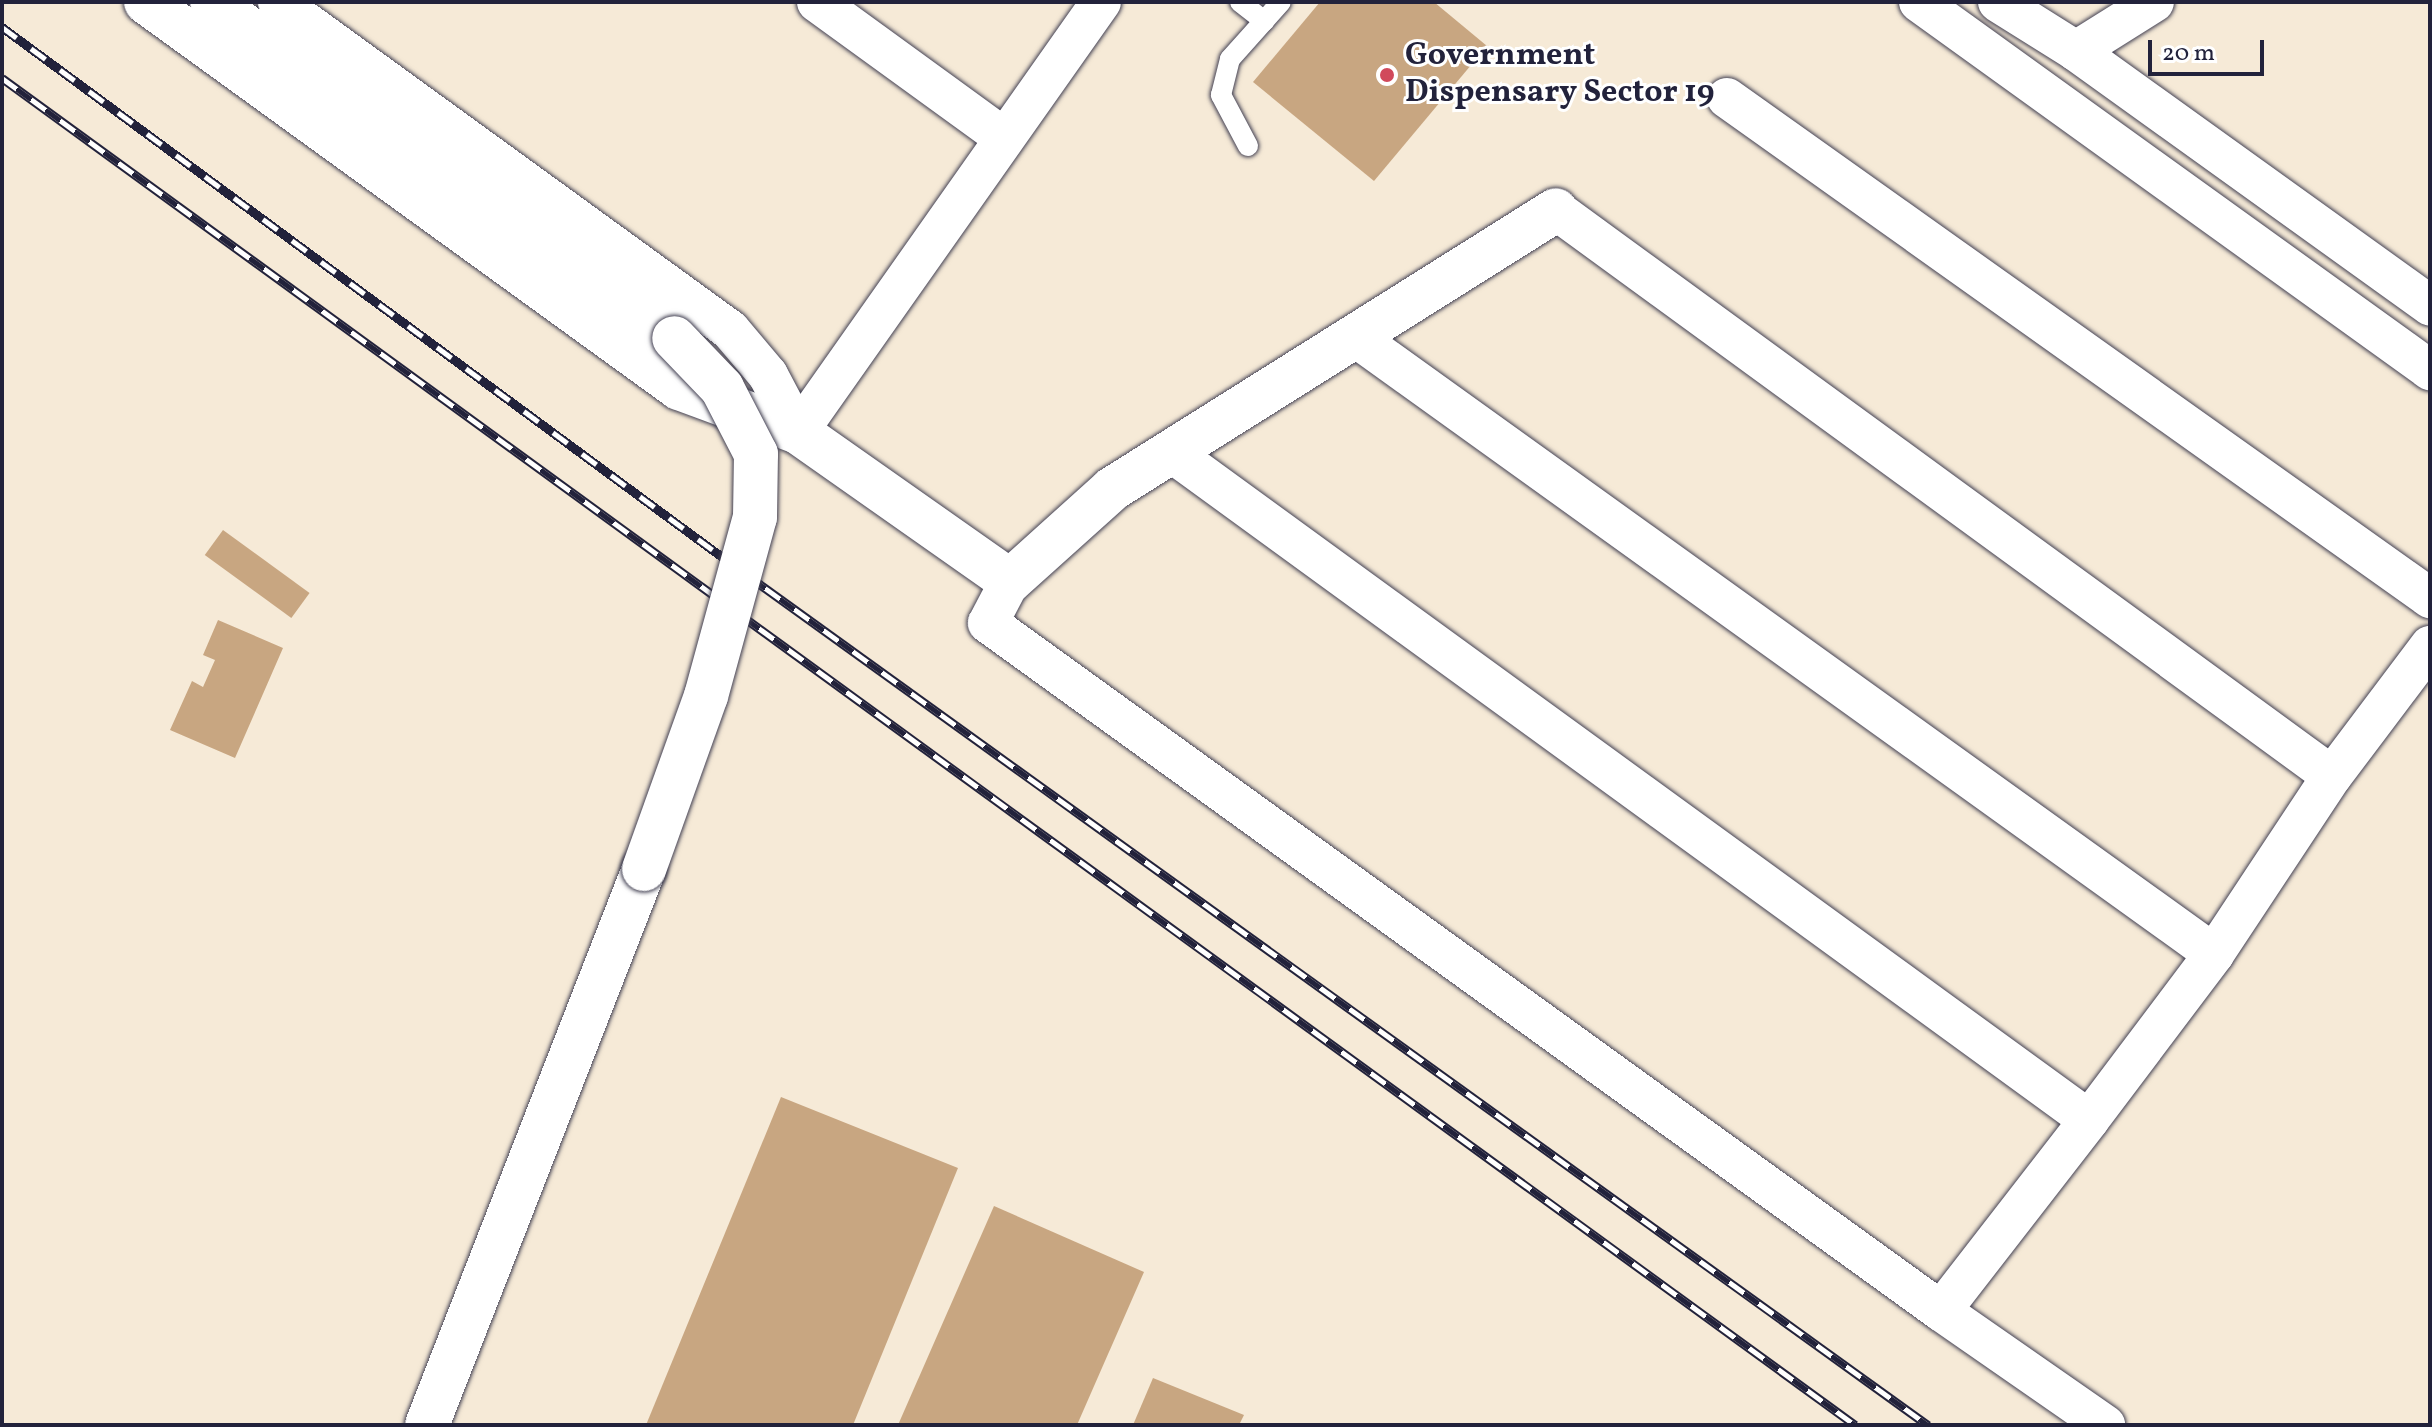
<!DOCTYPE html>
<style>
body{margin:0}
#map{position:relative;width:2432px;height:1427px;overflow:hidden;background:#f6ead7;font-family:Vollkorn,serif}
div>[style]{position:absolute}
.building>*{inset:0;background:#c8a681;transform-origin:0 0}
.roads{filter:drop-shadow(0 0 2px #424052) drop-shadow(0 0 2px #424052)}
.service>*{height:20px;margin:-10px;padding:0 10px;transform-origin:10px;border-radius:10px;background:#fff}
.minor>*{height:40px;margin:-20px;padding:0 20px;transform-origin:20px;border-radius:20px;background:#fff}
.tertiary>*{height:44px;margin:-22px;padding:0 22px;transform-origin:22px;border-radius:22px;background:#fff}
.rail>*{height:9px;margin-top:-4.5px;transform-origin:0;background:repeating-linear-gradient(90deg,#fff 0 18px,#22223b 0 36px);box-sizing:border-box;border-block:2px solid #22223b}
.bridges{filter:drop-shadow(0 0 2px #424052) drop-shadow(0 0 2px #424052)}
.tertiary-bridge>*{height:44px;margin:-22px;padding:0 22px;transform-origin:22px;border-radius:22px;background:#fff}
.dots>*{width:22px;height:22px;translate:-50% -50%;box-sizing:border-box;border:4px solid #fff;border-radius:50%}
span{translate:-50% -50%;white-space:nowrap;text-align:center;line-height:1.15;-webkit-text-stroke:6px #fff;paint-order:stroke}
.poi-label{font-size:32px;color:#22223b;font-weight:700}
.left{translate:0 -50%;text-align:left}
.frame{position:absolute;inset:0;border:4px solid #22223b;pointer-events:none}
.scale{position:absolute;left:2148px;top:40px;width:116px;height:36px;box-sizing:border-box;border:4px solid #22223b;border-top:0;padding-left:10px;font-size:24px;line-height:28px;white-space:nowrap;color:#22223b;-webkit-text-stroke:6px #fff;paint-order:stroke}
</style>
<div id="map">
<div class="building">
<div style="clip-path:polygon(1320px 2px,1434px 2px,1487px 46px,1374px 181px,1253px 82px)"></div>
<div style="left:223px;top:530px;width:107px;height:31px;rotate:36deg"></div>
<div style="clip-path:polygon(218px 620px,283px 648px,235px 758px,170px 730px,192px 681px,203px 687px,215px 660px,203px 655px)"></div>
<div style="clip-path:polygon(781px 1097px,958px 1168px,853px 1425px,646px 1425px)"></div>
<div style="clip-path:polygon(994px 1206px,1144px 1272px,1077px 1425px,898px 1425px)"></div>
<div style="clip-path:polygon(1153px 1378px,1244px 1415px,1239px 1425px,1133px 1425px)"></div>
</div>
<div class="roads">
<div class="service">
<div style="left:1240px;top:2px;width:31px;rotate:38deg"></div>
<div style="left:1248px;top:146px;width:58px;rotate:-117.9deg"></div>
<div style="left:1221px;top:95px;width:37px;rotate:-76deg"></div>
<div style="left:1230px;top:59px;width:76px;rotate:-48.2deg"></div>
</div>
<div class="minor">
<div style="left:278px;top:2px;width:558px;rotate:35.97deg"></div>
<div style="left:730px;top:330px;width:59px;rotate:49.8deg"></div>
<div style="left:768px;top:375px;width:64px;rotate:62.2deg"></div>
<div style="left:798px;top:432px;width:526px;rotate:-54.83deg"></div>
<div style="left:817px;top:2px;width:230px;rotate:36deg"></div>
<div style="left:1919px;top:2px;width:630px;rotate:35.76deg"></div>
<div style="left:1998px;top:2px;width:92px;rotate:32.1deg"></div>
<div style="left:2076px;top:51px;width:436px;rotate:35.7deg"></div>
<div style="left:2076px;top:51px;width:92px;rotate:-32.1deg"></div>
<div style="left:1727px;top:98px;width:863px;rotate:35.42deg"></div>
<div style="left:1556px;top:210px;width:960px;rotate:36.11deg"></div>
<div style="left:1354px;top:336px;width:1059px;rotate:35.7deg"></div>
<div style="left:2214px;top:954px;width:214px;rotate:-56.5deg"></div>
<div style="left:2332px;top:776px;width:163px;rotate:-53deg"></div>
<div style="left:1171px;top:452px;width:1135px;rotate:36.04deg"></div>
<div style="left:2089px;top:1120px;width:208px;rotate:-53deg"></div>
<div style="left:1010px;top:581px;width:47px;rotate:117.6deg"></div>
<div style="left:988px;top:623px;width:1175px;rotate:35.83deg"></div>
<div style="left:1941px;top:1311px;width:242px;rotate:-52.2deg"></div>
<div style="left:1941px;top:1311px;width:200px;rotate:34.8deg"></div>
</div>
<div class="tertiary">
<div style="left:146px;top:2px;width:658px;rotate:35.91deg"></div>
<div style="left:679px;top:388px;width:127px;rotate:20.3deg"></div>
<div style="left:798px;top:432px;width:259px;rotate:35.1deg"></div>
<div style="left:1010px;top:581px;width:137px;rotate:-42deg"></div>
<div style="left:1112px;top:489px;width:524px;rotate:-32.14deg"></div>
<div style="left:212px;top:2px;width:571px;rotate:36.03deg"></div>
<div style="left:427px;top:1425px;width:597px;rotate:-68.68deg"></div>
</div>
</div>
<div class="rail">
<div style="left:2px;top:27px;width:911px;rotate:36.34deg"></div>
<div style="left:736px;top:567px;width:1469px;rotate:35.75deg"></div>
<div style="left:2px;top:78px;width:2291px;rotate:36.01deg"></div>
</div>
<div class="bridges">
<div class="tertiary-bridge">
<div style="left:644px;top:869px;width:184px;rotate:-70.3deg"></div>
<div style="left:706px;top:696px;width:186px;rotate:-74.7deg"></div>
<div style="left:755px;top:517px;width:63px;rotate:-89.1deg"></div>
<div style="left:756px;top:454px;width:74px;rotate:-117.3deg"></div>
<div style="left:722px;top:388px;width:69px;rotate:-133.8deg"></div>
</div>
</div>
<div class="dots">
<div style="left:1387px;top:75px;background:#d1495b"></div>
</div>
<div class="poi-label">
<span class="left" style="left:1405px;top:75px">Government<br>Dispensary Sector 19</span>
</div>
<div class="frame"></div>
<div class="scale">20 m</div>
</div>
